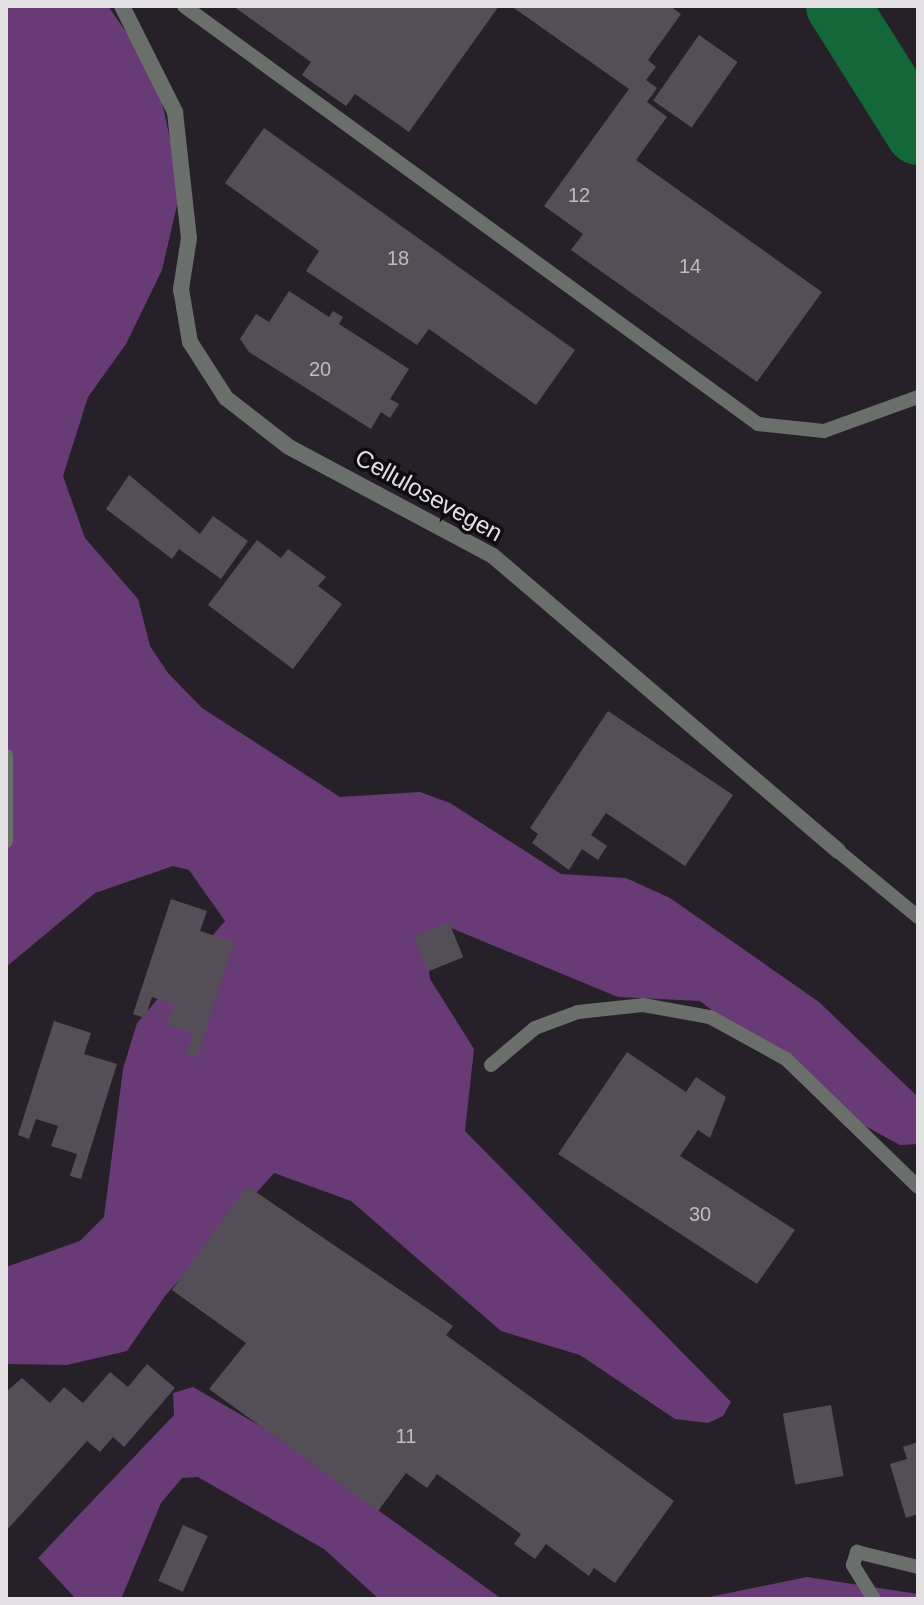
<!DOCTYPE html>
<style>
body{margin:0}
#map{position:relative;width:924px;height:1605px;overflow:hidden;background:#262128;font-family:Helvetica,sans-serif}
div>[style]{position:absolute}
.forest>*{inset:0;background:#693b76}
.river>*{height:64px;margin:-32px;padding:0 32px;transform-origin:32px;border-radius:32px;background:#136739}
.building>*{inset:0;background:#544f56;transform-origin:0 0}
.service>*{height:14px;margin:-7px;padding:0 7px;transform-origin:7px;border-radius:7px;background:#6b6f6c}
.minor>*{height:16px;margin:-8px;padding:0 8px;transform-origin:8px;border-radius:8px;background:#6b6f6c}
span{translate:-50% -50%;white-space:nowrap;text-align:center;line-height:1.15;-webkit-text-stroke:7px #0e0c0e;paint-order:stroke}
.number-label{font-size:20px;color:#bfbcc0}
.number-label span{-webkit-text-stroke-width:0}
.street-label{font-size:24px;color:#e3e0e4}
.frame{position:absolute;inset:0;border:8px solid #e3e0e4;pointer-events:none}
</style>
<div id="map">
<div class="forest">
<div style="clip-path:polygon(6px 6px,108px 6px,156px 75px,181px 188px,162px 270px,126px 344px,88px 397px,63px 476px,85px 538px,138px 599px,150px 646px,168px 673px,202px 708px,340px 797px,420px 792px,450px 803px,561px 874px,626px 878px,670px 898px,819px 1002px,918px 1097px,918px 1144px,900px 1145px,856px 1121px,700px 1001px,618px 997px,451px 928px,426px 947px,430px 979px,474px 1049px,465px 1131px,731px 1402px,723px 1416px,708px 1423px,675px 1419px,580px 1355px,501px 1331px,351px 1201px,274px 1173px,165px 1296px,127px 1351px,67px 1365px,6px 1364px,6px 1267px,80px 1241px,104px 1217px,123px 1069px,137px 1023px,225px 921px,189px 870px,173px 866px,95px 893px,6px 967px)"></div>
<div style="clip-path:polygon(193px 1387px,262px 1427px,502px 1599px,379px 1599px,324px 1549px,198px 1477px,182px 1478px,161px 1503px,121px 1599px,76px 1599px,38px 1558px,174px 1415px,173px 1393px)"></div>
<div style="clip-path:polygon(807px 1577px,918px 1594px,918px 1599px,700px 1599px)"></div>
</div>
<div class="river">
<div style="left:838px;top:6px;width:150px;rotate:57.8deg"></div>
</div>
<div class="building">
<div style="clip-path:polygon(233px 6px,499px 6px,409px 132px,355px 94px,346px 106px,302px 75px,311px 62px)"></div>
<div style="clip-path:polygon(511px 6px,670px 6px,681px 14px,648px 60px,656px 67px,646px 80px,657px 88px,647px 102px,667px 117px,636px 160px,822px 292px,757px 382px,571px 250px,583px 234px,544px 206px,629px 89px)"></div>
<div style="left:699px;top:35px;width:47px;height:80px;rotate:35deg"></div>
<div style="clip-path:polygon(264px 128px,575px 350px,536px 405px,429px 329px,417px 345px,306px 271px,319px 251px,225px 183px)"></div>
<div style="clip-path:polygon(289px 291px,329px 317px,333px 311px,343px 317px,339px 324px,409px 369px,390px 399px,399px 404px,390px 418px,381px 412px,371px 429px,249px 352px,240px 339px,256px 314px,269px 322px)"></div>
<div style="clip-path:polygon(129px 475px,200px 534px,213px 516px,248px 541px,221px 579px,179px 549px,172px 559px,106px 509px)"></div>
<div style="clip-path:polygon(257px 540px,281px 558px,288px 549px,326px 577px,318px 586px,342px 604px,293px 669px,208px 605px)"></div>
<div style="clip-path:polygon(608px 711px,733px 795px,685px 866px,606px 813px,591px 835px,607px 846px,598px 860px,582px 849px,569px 870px,532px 843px,538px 834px,530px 828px)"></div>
<div style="clip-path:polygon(171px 899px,207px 911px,200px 931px,234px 942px,197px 1057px,186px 1054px,193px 1033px,167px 1025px,174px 1005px,152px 997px,145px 1018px,133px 1014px)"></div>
<div style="left:449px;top:922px;width:38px;height:38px;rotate:68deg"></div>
<div style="clip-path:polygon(54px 1021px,91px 1033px,84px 1054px,117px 1064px,81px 1179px,70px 1176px,77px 1154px,51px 1146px,58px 1126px,36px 1119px,29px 1139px,18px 1135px)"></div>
<div style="clip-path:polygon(627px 1052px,686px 1092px,696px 1077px,726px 1097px,710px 1138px,698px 1130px,680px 1156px,795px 1230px,757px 1284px,558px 1154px)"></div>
<div style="clip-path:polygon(247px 1186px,453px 1326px,446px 1335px,674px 1501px,615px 1583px,594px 1568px,589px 1576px,546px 1544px,535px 1559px,514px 1544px,521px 1534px,437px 1474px,427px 1488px,406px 1473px,378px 1511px,209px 1389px,246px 1343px,172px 1290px)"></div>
<div style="clip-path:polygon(147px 1364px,175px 1388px,124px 1447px,113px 1437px,100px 1452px,87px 1441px,6px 1531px,6px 1392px,22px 1378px,50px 1403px,64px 1387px,83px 1403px,110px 1372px,128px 1387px)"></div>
<div style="left:831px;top:1405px;width:72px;height:49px;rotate:80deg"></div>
<div style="clip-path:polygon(918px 1442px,918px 1514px,906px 1518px,890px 1464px,907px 1459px,903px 1447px)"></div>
<div style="left:183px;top:1525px;width:27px;height:61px;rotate:24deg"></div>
</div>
<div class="service">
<div style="left:184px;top:6px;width:710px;rotate:36.06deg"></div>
<div style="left:758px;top:424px;width:66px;rotate:6.1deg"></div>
<div style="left:824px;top:431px;width:100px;rotate:-19.9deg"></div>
<div style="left:6px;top:756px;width:85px;rotate:90deg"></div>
<div style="left:838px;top:851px;width:104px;rotate:39.5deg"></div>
<div style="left:491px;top:1065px;width:57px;rotate:-40.1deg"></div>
<div style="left:535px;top:1028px;width:46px;rotate:-20.4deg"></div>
<div style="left:578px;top:1012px;width:65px;rotate:-6.1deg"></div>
<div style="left:643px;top:1005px;width:68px;rotate:10.2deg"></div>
<div style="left:710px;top:1017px;width:87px;rotate:28.9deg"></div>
<div style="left:786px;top:1059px;width:184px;rotate:44.1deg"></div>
<div style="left:874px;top:1599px;width:40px;rotate:-122deg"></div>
<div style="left:853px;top:1565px;width:14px;rotate:-73deg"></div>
<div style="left:857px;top:1552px;width:63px;rotate:13.8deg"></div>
</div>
<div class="minor">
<div style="left:122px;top:6px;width:119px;rotate:63.4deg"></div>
<div style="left:175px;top:112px;width:127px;rotate:83.7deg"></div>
<div style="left:189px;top:238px;width:52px;rotate:98.9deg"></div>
<div style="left:181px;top:289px;width:54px;rotate:80.4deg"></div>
<div style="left:190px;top:342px;width:67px;rotate:57.3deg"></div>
<div style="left:226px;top:398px;width:80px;rotate:37.9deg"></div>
<div style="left:289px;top:447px;width:231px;rotate:28.1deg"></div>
<div style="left:493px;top:556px;width:454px;rotate:40.5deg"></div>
</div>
<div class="number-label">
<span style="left:579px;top:195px">12</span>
<span style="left:398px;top:258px">18</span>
<span style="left:690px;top:266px">14</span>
<span style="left:320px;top:369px">20</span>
<span style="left:700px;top:1214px">30</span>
<span style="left:406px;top:1436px">11</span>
</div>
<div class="street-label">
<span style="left:429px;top:495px;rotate:29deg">Cellulosevegen</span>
</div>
<div class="frame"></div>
</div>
